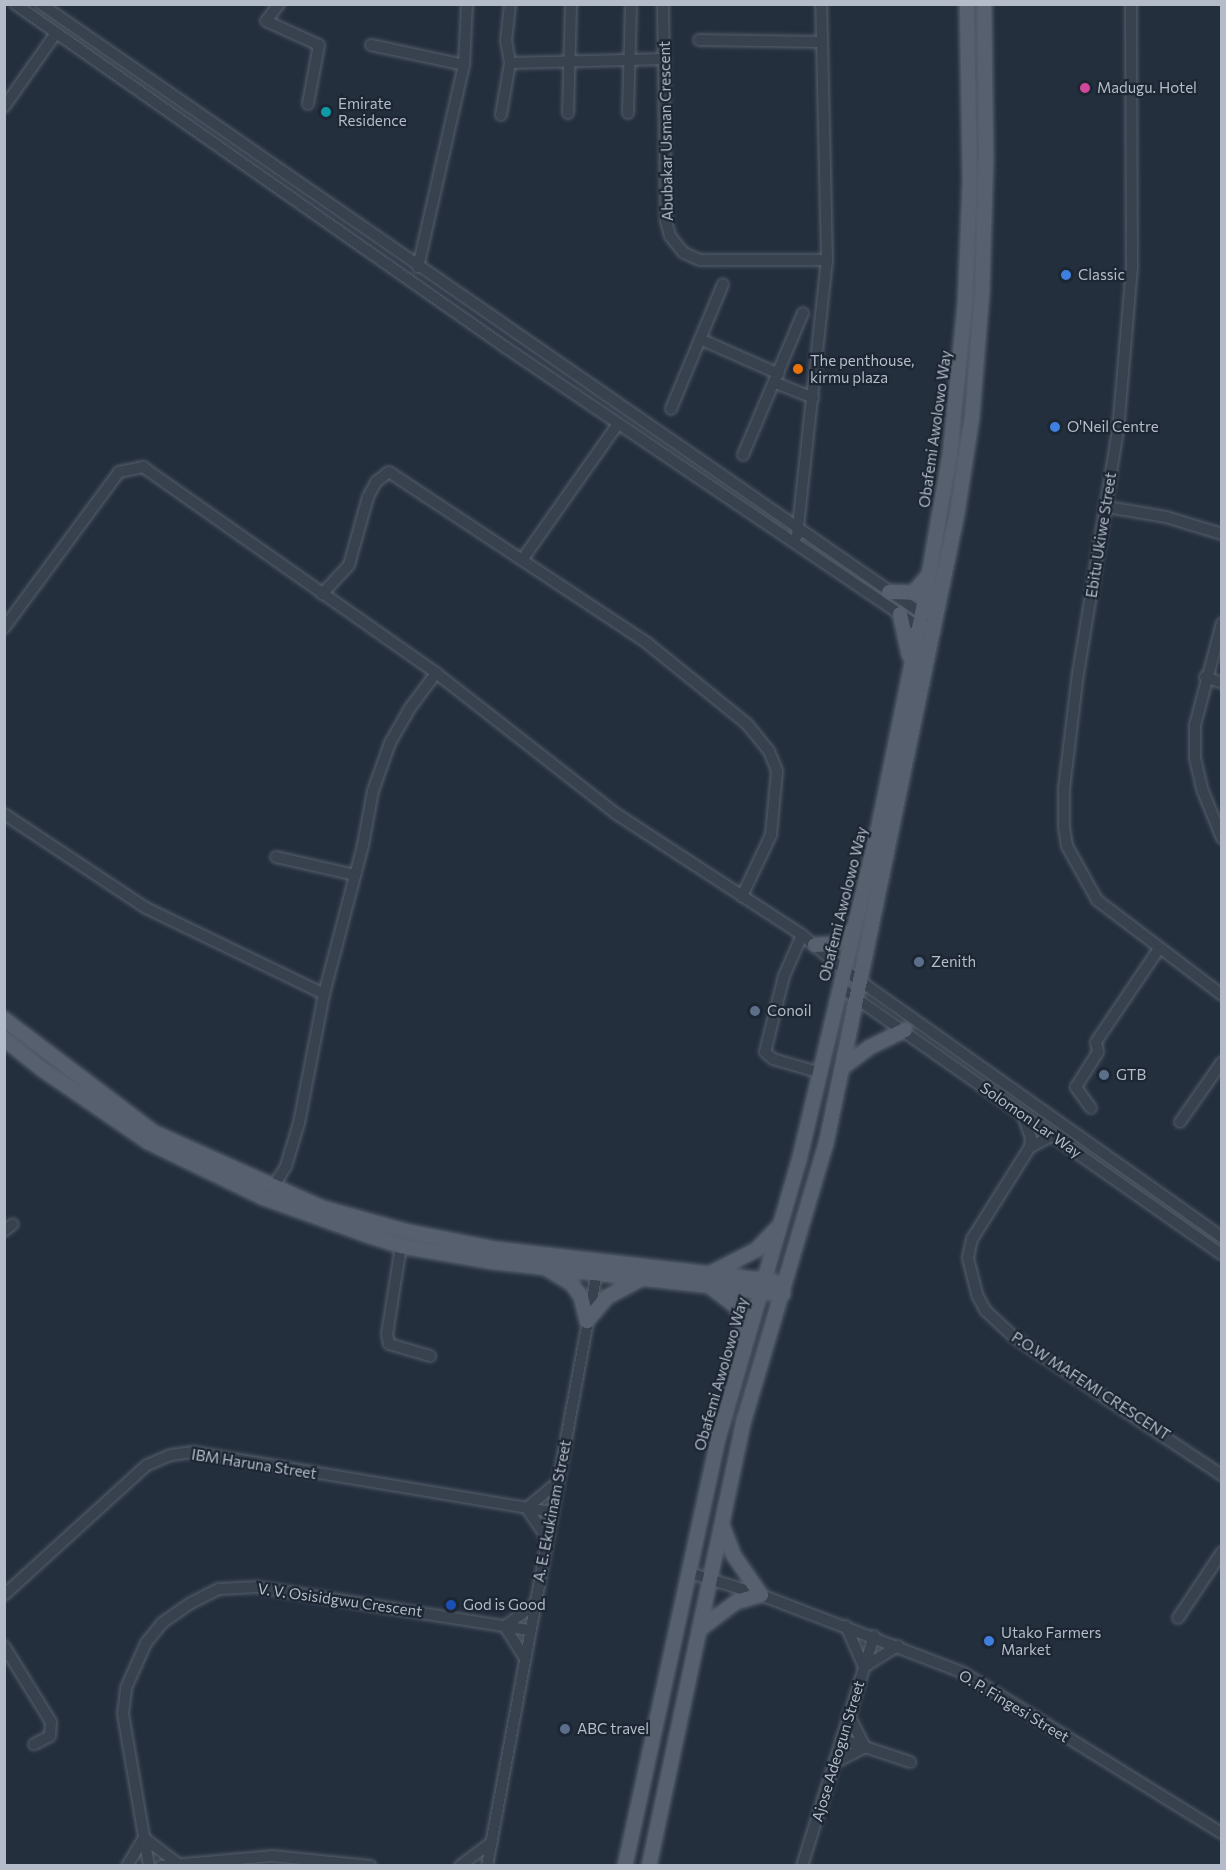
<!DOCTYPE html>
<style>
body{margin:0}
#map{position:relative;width:1226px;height:1870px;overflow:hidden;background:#242f3e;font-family:Commissioner,sans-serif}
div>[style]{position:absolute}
.roads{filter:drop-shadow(0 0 2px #565f6c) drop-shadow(0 0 2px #565f6c)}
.minor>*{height:10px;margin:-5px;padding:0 5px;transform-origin:5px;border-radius:5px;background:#38414e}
.major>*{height:14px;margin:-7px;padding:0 7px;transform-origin:7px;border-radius:7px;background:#56606e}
.dots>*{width:16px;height:16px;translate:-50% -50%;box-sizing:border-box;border:3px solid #1d2633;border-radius:50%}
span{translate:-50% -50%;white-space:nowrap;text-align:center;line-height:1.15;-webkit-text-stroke:4.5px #1d2633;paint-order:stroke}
.poi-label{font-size:15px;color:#b4bcc9}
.left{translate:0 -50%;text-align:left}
.street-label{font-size:15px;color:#b4bcc9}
.frame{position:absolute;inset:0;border:6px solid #b4bcc9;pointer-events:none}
</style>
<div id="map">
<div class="roads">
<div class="minor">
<div style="left:15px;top:4px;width:598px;rotate:34.99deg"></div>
<div style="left:505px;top:347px;width:507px;rotate:34.07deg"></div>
<div style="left:41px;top:4px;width:1077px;rotate:34.68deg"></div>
<div style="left:279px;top:4px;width:21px;rotate:127deg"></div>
<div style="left:266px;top:21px;width:58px;rotate:24.4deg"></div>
<div style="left:319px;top:45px;width:60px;rotate:100.6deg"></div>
<div style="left:510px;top:4px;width:36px;rotate:96deg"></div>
<div style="left:506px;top:40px;width:23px;rotate:80deg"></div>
<div style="left:663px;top:4px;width:217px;rotate:89.2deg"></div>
<div style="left:666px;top:221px;width:16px;rotate:75deg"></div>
<div style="left:670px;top:236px;width:22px;rotate:51deg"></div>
<div style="left:684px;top:253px;width:17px;rotate:24deg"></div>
<div style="left:700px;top:260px;width:127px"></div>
<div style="left:1131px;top:4px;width:263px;rotate:89.8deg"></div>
<div style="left:1132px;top:267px;width:164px;rotate:94.9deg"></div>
<div style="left:1118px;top:430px;width:246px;rotate:99.3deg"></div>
<div style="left:1078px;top:673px;width:117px;rotate:96.9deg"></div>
<div style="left:1064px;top:789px;width:38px;rotate:90deg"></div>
<div style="left:1064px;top:827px;width:19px;rotate:81deg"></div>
<div style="left:1067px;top:846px;width:62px;rotate:60.9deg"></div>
<div style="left:1097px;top:900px;width:157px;rotate:37.2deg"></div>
<div style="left:699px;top:40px;width:123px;rotate:0.9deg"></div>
<div style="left:371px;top:45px;width:95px;rotate:12.1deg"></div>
<div style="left:4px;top:107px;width:90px;rotate:-54.9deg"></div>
<div style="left:568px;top:113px;width:109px;rotate:-88.4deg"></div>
<div style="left:628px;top:113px;width:105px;rotate:-88.4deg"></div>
<div style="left:501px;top:115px;width:53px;rotate:-80.2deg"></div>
<div style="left:510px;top:63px;width:155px;rotate:-1.5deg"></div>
<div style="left:418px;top:267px;width:207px;rotate:-77.2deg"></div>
<div style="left:464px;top:65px;width:61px;rotate:-87.2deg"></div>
<div style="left:700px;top:339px;width:86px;rotate:23.9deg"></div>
<div style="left:776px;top:383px;width:40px;rotate:22deg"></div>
<div style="left:671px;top:409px;width:135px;rotate:-67.4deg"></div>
<div style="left:743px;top:455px;width:154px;rotate:-67.1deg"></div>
<div style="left:1107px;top:507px;width:60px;rotate:9.6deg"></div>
<div style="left:1166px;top:517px;width:59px;rotate:16.9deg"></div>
<div style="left:797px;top:536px;width:278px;rotate:-83.8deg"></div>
<div style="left:827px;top:260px;width:256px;rotate:-91.3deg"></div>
<div style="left:522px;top:560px;width:166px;rotate:-54.8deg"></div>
<div style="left:322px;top:594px;width:40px;rotate:-47deg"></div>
<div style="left:349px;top:565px;width:71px;rotate:-74.4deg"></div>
<div style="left:368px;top:497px;width:17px;rotate:-62deg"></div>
<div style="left:376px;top:482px;width:16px;rotate:-38deg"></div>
<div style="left:389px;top:472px;width:310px;rotate:33.5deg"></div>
<div style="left:647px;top:643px;width:129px;rotate:39deg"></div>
<div style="left:747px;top:724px;width:35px;rotate:51deg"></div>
<div style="left:769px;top:751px;width:22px;rotate:68deg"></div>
<div style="left:777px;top:771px;width:64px;rotate:95.4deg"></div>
<div style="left:771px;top:835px;width:68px;rotate:115.4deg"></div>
<div style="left:1222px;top:623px;width:106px;rotate:104.8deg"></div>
<div style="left:1195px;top:725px;width:33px;rotate:90deg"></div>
<div style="left:1195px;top:758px;width:32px;rotate:77deg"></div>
<div style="left:1202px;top:789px;width:53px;rotate:67.8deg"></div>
<div style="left:4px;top:628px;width:194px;rotate:-53.6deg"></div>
<div style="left:119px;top:472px;width:25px;rotate:-12deg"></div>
<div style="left:143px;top:467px;width:358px;rotate:35.1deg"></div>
<div style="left:436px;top:673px;width:227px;rotate:38deg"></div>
<div style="left:615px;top:813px;width:223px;rotate:33.1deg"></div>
<div style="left:802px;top:935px;width:53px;rotate:39.7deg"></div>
<div style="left:843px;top:969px;width:464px;rotate:35.3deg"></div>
<div style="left:1205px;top:677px;width:18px;rotate:19deg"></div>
<div style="left:4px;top:814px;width:170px;rotate:33.5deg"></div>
<div style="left:146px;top:908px;width:198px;rotate:25.8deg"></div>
<div style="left:276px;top:857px;width:81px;rotate:12.8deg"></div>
<div style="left:802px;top:935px;width:45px;rotate:113.7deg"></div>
<div style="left:784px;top:976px;width:78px;rotate:104deg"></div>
<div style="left:765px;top:1052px;width:11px;rotate:41deg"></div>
<div style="left:773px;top:1059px;width:50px;rotate:16.3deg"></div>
<div style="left:840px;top:987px;width:466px;rotate:35deg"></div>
<div style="left:1091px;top:1108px;width:26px;rotate:-126deg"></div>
<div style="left:1076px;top:1087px;width:41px;rotate:-57.8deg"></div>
<div style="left:1098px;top:1052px;width:10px;rotate:-101deg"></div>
<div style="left:1096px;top:1042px;width:111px;rotate:-56deg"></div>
<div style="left:1023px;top:1116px;width:23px;rotate:70deg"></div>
<div style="left:1031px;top:1138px;width:9px;rotate:96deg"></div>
<div style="left:1180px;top:1122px;width:73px;rotate:-55deg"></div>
<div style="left:1051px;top:1136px;width:24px;rotate:152deg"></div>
<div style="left:1030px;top:1147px;width:109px;rotate:122.2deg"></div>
<div style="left:972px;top:1239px;width:19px;rotate:102deg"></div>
<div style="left:968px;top:1258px;width:38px;rotate:76deg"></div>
<div style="left:977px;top:1295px;width:18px;rotate:61deg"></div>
<div style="left:986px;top:1311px;width:38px;rotate:43deg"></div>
<div style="left:1014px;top:1337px;width:250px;rotate:33.6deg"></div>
<div style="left:273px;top:1187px;width:25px;rotate:-58deg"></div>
<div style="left:286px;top:1166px;width:45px;rotate:-73.2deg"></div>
<div style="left:299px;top:1123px;width:131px;rotate:-79deg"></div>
<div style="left:324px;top:994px;width:154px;rotate:-75.3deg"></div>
<div style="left:363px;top:845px;width:55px;rotate:-79.5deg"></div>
<div style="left:373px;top:791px;width:51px;rotate:-70.5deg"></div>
<div style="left:390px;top:743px;width:40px;rotate:-60.3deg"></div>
<div style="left:410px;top:708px;width:44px;rotate:-53.4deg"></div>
<div style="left:4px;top:1231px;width:11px;rotate:-38deg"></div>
<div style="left:401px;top:1246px;width:89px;rotate:99deg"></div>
<div style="left:387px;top:1334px;width:10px;rotate:79deg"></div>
<div style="left:389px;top:1344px;width:43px;rotate:16.3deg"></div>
<div style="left:547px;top:1538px;width:36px;rotate:-124deg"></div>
<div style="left:527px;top:1508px;width:40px;rotate:-40deg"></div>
<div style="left:690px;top:1573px;width:74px;rotate:17.2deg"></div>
<div style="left:761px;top:1595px;width:215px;rotate:21deg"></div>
<div style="left:962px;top:1672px;width:306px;rotate:31.8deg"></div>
<div style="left:4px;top:1595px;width:193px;rotate:-42.3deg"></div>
<div style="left:147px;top:1465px;width:26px;rotate:-23deg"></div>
<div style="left:171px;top:1455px;width:22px;rotate:-8deg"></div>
<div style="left:193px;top:1452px;width:364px;rotate:9.5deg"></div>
<div style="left:1178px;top:1618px;width:79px;rotate:-56.3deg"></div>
<div style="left:846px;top:1626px;width:45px;rotate:66.3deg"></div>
<div style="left:864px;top:1667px;width:40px;rotate:-32deg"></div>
<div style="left:4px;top:1646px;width:89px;rotate:58.3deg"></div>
<div style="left:51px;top:1722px;width:14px;rotate:94deg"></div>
<div style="left:50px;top:1736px;width:18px;rotate:153deg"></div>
<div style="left:524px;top:1657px;width:36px;rotate:-122deg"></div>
<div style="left:505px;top:1626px;width:37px;rotate:-36deg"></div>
<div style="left:841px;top:1739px;width:73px;rotate:18.4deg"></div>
<div style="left:834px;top:1763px;width:35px;rotate:-27deg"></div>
<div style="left:865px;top:1747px;width:36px;rotate:-117deg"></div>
<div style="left:127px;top:1866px;width:33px;rotate:-59deg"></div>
<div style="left:144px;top:1838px;width:41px;rotate:37.1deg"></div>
<div style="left:149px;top:1866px;width:154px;rotate:-99.7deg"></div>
<div style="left:123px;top:1714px;width:26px;rotate:-83deg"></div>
<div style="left:126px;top:1688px;width:49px;rotate:-66deg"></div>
<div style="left:146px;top:1643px;width:26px;rotate:-51deg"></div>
<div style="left:162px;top:1623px;width:33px;rotate:-35deg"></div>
<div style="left:189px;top:1604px;width:34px;rotate:-27deg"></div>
<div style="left:219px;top:1589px;width:38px;rotate:-3deg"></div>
<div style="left:257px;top:1587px;width:276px;rotate:9deg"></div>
<div style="left:161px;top:1866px;width:111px;rotate:-5.1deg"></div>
<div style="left:272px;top:1856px;width:99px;rotate:5.8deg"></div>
<div style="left:460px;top:1866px;width:40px;rotate:-37deg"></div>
<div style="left:487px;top:1866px;width:609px;rotate:-79.5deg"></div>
<div style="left:802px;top:1866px;width:241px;rotate:-72.6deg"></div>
</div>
<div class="major">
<div style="left:889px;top:592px;width:24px;rotate:2deg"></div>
<div style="left:913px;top:593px;width:21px;rotate:-49deg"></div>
<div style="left:900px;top:614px;width:42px;rotate:77.6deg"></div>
<div style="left:815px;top:945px;width:19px;rotate:-3deg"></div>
<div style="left:834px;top:944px;width:24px;rotate:-38deg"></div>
<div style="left:4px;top:1019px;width:189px;rotate:37.1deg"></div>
<div style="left:155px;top:1133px;width:184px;rotate:24.1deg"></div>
<div style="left:323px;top:1208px;width:85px;rotate:15.7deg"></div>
<div style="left:405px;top:1231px;width:93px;rotate:11.2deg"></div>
<div style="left:496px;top:1249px;width:278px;rotate:6.6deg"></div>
<div style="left:4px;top:1039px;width:50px;rotate:38.5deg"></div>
<div style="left:43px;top:1070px;width:127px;rotate:34.4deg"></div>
<div style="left:148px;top:1142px;width:129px;rotate:25.8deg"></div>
<div style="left:264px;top:1198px;width:109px;rotate:19.8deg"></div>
<div style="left:367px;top:1235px;width:36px;rotate:18deg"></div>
<div style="left:401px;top:1246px;width:94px;rotate:9.8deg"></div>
<div style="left:494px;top:1262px;width:291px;rotate:6.3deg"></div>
<div style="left:842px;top:1068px;width:35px;rotate:-37deg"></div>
<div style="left:870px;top:1047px;width:39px;rotate:-26deg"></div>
<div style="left:549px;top:1270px;width:27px;rotate:31deg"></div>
<div style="left:572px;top:1284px;width:16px;rotate:55deg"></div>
<div style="left:581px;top:1297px;width:25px;rotate:76deg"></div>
<div style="left:711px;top:1273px;width:51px;rotate:-27.1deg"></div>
<div style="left:756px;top:1250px;width:32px;rotate:-46deg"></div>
<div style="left:713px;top:1289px;width:31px;rotate:37deg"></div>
<div style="left:738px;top:1308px;width:30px;rotate:78deg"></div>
<div style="left:587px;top:1321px;width:31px;rotate:-50deg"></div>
<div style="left:607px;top:1297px;width:41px;rotate:-27.8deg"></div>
<div style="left:699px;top:1630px;width:46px;rotate:-37.1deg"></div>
<div style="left:736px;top:1602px;width:26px;rotate:-16deg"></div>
<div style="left:761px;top:1595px;width:47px;rotate:-124.7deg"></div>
<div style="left:734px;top:1556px;width:34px;rotate:-111deg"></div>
<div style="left:625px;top:1866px;width:440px;rotate:-77.7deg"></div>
<div style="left:719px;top:1436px;width:286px;rotate:-73.8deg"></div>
<div style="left:799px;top:1161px;width:350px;rotate:-76.6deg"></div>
<div style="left:880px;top:820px;width:210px;rotate:-78.5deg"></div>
<div style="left:922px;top:614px;width:162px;rotate:-80.1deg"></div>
<div style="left:950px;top:454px;width:150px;rotate:-84.3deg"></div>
<div style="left:965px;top:305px;width:123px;rotate:-87.7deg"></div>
<div style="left:970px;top:182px;width:178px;rotate:-91deg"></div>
<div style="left:649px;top:1866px;width:456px;rotate:-78deg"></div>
<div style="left:744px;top:1420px;width:288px;rotate:-73.5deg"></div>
<div style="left:826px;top:1144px;width:643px;rotate:-78.25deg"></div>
<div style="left:957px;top:514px;width:98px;rotate:-81.2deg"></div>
<div style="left:972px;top:417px;width:124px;rotate:-85.4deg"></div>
<div style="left:982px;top:293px;width:135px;rotate:-88.3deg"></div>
<div style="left:986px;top:158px;width:154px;rotate:-90.7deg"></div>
</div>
</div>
<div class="dots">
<div style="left:1085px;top:88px;background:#d1479c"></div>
<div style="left:326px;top:112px;background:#0f9aa8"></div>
<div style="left:1066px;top:275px;background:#3f7fe0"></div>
<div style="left:798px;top:369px;background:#e8710a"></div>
<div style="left:1055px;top:427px;background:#3f7fe0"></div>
<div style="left:919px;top:962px;background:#5c6f8a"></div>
<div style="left:755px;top:1011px;background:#5c6f8a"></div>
<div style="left:1104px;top:1075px;background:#5c6f8a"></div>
<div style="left:451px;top:1605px;background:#1a4fb4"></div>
<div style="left:989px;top:1641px;background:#3f7fe0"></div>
<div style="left:565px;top:1729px;background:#5c6f8a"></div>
</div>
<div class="poi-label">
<span class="left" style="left:1097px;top:88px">Madugu. Hotel</span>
<span class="left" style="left:338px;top:112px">Emirate<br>Residence</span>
<span class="left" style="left:1078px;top:275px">Classic</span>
<span class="left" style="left:810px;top:369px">The penthouse,<br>kirmu plaza</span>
<span class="left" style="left:1067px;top:427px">O'Neil Centre</span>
<span class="left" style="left:931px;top:962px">Zenith</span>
<span class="left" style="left:767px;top:1011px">Conoil</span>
<span class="left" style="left:1116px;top:1075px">GTB</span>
<span class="left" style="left:463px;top:1605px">God is Good</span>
<span class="left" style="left:1001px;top:1641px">Utako Farmers<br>Market</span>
<span class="left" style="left:577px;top:1729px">ABC travel</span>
</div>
<div class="street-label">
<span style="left:666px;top:131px;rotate:-91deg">Abubakar Usman Crescent</span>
<span style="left:935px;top:429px;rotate:-82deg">Obafemi Awolowo Way</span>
<span style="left:1101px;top:535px;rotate:-81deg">Ebitu Ukiwe Street</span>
<span style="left:843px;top:904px;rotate:-76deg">Obafemi Awolowo Way</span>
<span style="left:1031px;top:1120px;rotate:35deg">Solomon Lar Way</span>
<span style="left:721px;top:1374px;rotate:-74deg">Obafemi Awolowo Way</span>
<span style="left:1091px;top:1386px;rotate:33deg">P.O.W MAFEMI CRESCENT</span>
<span style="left:254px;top:1464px;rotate:9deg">IBM Haruna Street</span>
<span style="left:552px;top:1511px;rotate:-79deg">A. E. Ekukinam Street</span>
<span style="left:340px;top:1600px;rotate:8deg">V. V. Osisidgwu Crescent</span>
<span style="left:1014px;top:1706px;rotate:31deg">O. P. Fingesi Street</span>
<span style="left:838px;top:1751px;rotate:-73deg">Ajose Adeogun Street</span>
</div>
<div class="frame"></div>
</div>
